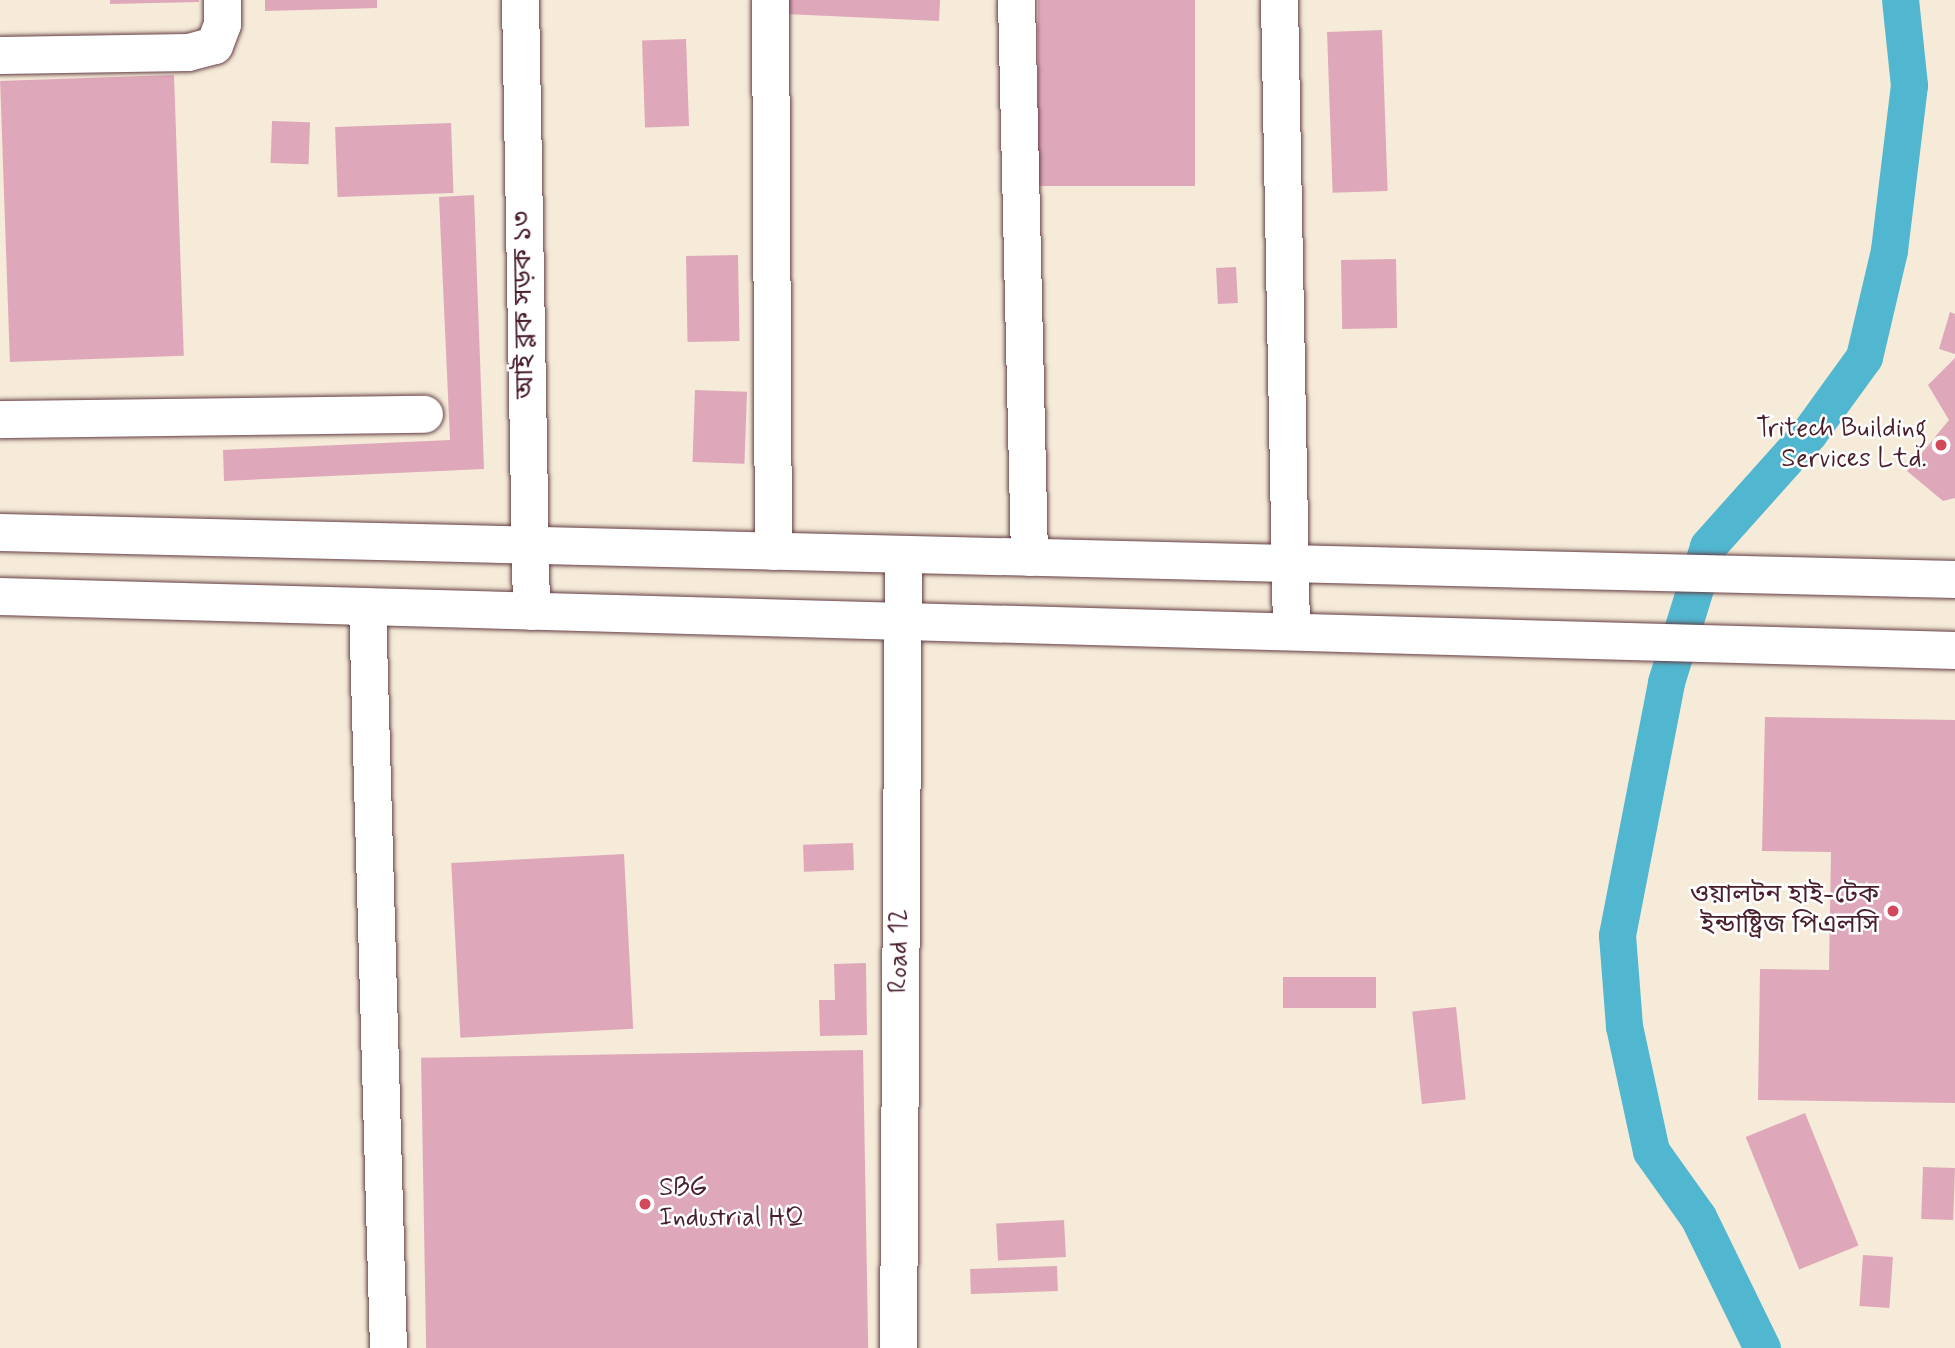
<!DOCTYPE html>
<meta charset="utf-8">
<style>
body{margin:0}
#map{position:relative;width:1955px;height:1348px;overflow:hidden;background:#f5ebd8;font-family:Mynerve,"Noto Sans Bengali",sans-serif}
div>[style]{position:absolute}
.canal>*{height:37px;margin:-18.5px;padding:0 18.5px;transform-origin:18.5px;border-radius:18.5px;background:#51b6cf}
.building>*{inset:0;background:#dfa8ba;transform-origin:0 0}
.roads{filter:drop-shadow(0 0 2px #643e45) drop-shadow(0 0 2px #643e45)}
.minor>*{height:37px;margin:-18.5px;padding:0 18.5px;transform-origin:18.5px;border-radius:18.5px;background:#fff}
.dots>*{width:19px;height:19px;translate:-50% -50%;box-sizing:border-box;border:4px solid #fff;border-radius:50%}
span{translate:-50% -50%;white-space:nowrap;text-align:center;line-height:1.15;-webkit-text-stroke:5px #fff;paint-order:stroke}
.street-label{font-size:26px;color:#4a1f2b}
.poi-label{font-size:26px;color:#4a1f2b}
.right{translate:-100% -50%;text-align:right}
.left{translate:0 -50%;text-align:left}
</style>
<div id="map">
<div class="canal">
<div style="left:1762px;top:1348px;width:146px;rotate:-116deg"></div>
<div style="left:1698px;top:1217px;width:81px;rotate:-125.5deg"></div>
<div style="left:1651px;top:1151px;width:128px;rotate:-102.2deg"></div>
<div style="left:1624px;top:1026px;width:91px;rotate:-94.4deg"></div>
<div style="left:1617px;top:935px;width:258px;rotate:-79deg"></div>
<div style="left:1666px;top:682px;width:142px;rotate:-72.8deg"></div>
<div style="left:1708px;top:546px;width:152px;rotate:-48.2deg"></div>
<div style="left:1809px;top:433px;width:94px;rotate:-54.1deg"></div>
<div style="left:1864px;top:357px;width:110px;rotate:-76.8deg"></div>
<div style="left:1889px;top:250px;width:166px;rotate:-83.1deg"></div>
<div style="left:1909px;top:85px;width:85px;rotate:-96deg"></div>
</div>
<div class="building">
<div style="clip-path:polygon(110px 0,199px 0,199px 2px,110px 4px)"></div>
<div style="clip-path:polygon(265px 0,377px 0,377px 8px,265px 11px)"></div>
<div style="clip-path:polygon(786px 0,940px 0,939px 21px,785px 14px)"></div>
<div style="left:1038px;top:0;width:157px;height:186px"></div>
<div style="left:1382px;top:30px;width:161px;height:55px;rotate:88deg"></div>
<div style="left:686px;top:39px;width:87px;height:44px;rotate:88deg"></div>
<div style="left:174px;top:75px;width:281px;height:174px;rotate:88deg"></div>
<div style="left:272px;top:121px;width:38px;height:42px;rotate:2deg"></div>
<div style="left:451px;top:123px;width:70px;height:116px;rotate:88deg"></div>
<div style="clip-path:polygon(474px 195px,484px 469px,224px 481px,223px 450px,450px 440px,439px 197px)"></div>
<div style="left:738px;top:255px;width:86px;height:52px;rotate:89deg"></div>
<div style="left:1396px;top:259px;width:69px;height:55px;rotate:89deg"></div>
<div style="left:1236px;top:267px;width:36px;height:20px;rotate:87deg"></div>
<div style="clip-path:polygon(1950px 312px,1955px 314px,1955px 354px,1939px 349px)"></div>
<div style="clip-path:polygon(1955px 358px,1955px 498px,1943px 501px,1907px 471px,1949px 420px,1928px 385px)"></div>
<div style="left:695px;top:390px;width:52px;height:72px;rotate:2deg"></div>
<div style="clip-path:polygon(1765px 717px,1955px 720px,1955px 1103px,1758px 1100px,1760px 969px,1829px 970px,1831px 852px,1762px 851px)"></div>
<div style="left:853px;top:843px;width:27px;height:50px;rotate:88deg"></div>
<div style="left:624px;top:854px;width:175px;height:173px;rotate:87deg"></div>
<div style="clip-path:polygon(866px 963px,867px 1035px,820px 1036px,819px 1000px,835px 1000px,834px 964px)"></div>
<div style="left:1376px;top:977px;width:31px;height:93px;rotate:90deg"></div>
<div style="left:1456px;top:1007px;width:93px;height:44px;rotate:84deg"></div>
<div style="left:863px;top:1050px;width:298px;height:442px;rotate:89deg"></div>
<div style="left:1805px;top:1113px;width:143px;height:64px;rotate:68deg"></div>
<div style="left:1923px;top:1167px;width:32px;height:52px;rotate:2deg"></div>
<div style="left:1064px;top:1220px;width:37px;height:68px;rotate:87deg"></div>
<div style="left:1863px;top:1255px;width:30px;height:51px;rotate:4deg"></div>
<div style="left:1057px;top:1266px;width:25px;height:87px;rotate:88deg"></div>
</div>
<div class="roads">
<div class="minor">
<div style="left:520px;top:0;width:611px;rotate:88.97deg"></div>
<div style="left:770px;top:0;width:551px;rotate:89.69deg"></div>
<div style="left:1016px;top:0;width:557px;rotate:88.66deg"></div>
<div style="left:1279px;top:0;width:631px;rotate:88.91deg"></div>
<div style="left:0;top:55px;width:188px;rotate:-0.9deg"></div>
<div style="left:188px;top:52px;width:27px;rotate:-15deg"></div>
<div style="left:214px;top:45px;width:22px;rotate:-69deg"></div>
<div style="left:222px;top:24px;width:24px;rotate:-90deg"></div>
<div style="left:0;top:419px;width:424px;rotate:-0.7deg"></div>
<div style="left:0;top:532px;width:1956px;rotate:1.38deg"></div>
<div style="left:0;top:596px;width:1956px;rotate:1.58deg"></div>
<div style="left:367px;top:606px;width:742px;rotate:88.38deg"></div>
<div style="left:898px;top:1348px;width:794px;rotate:-89.64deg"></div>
</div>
</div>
<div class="dots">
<div style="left:1941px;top:445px;background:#d1495b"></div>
<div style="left:1893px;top:911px;background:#d1495b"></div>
<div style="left:645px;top:1204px;background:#d1495b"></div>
</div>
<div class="street-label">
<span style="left:525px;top:305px;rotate:-91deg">আই ব্লক সড়ক ১৩</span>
<span style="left:900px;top:951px;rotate:-90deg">Road 12</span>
</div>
<div class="poi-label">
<span class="right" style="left:1927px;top:445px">Tritech Building<br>Services Ltd.</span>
<span class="right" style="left:1879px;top:911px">ওয়ালটন হাই-টেক<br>ইন্ডাষ্ট্রিজ পিএলসি</span>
<span class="left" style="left:659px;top:1204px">SBG<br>Industrial HQ</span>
</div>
</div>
